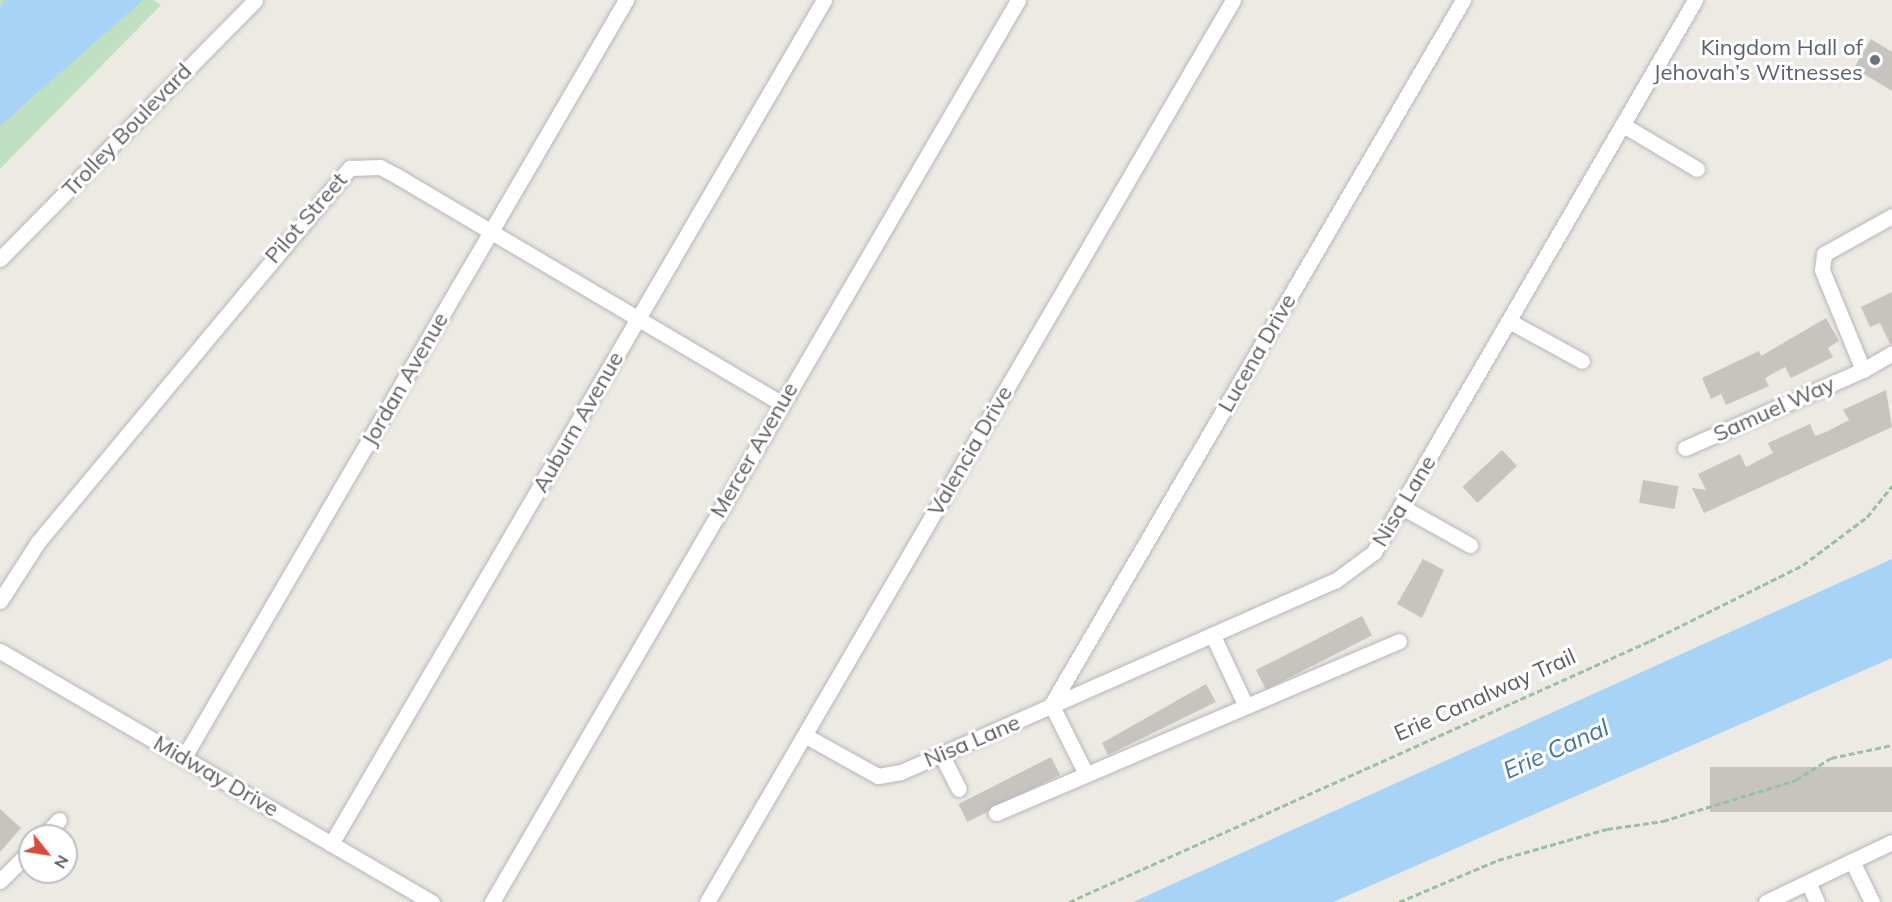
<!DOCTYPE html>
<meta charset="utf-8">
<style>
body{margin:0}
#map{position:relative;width:1892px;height:902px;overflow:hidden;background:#eceae2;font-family:Mulish,sans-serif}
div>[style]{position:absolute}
.green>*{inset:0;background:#c0e1c1}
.water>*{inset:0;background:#a7d3f7}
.building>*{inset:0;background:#c7c4bf;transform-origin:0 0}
.path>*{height:3px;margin-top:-1.5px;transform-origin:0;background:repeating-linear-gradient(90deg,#99bfa4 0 6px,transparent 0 9px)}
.roads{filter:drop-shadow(0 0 2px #b5b7bb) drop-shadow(0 0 2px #b5b7bb)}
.minor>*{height:15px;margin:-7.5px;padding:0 7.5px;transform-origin:7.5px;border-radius:7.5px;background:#fff}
.dots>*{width:16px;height:16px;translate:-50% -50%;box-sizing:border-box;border:3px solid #fff;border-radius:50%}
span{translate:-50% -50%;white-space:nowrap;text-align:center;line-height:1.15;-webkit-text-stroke:6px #fff;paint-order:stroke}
.worship-label{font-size:22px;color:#5b616d}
.right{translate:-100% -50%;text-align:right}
.street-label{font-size:22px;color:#5a5d61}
.water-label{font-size:24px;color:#4774a6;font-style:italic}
.north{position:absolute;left:18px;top:824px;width:60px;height:60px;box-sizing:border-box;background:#fff;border:2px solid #bdbec0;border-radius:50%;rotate:120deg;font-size:16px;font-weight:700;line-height:24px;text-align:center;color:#5a5d61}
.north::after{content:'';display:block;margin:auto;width:21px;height:27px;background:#d94a3b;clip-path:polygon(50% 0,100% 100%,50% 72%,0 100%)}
</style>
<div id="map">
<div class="green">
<div style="clip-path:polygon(0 0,153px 0,161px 5px,0 169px)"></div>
</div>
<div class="water">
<div style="clip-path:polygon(5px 0,143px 0,0 126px,0 8px)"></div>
<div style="clip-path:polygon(1892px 559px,1892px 658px,1333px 902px,1133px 902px)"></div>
</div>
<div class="building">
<div style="clip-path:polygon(1871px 39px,1892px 52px,1892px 91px,1854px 68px)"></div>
<div style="clip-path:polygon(1892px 292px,1892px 343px,1890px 344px,1880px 323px,1870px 327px,1861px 307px)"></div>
<div style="clip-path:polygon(1826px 318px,1839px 341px,1828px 348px,1833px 357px,1791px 378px,1785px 367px,1765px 378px,1769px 386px,1726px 405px,1721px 394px,1711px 399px,1702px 378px,1759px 351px,1761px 356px)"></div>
<div style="clip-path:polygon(1886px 390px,1892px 427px,1704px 513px,1692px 488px,1706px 490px,1698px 474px,1740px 454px,1746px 467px,1773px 453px,1768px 443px,1810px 424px,1815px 436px,1826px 432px,1849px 420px,1843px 410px)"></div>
<div style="left:1502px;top:450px;width:22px;height:54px;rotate:47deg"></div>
<div style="left:1643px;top:480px;width:36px;height:23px;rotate:10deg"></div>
<div style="clip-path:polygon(1423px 559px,1444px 570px,1422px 618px,1397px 604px)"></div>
<div style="left:1362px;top:616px;width:22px;height:119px;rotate:63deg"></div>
<div style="clip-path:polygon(1206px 684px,1216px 702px,1108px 755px,1102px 743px)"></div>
<div style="left:1051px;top:757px;width:20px;height:104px;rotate:63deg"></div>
<div style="left:1892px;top:767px;width:45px;height:182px;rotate:90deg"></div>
<div style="clip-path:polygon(0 809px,21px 828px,0 852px)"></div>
</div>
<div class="path">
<div style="left:1069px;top:902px;width:637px;rotate:-24.19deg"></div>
<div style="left:1650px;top:641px;width:171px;rotate:-26.4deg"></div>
<div style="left:1803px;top:565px;width:80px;rotate:-36.9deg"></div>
<div style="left:1867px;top:517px;width:40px;rotate:-51deg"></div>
<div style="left:1399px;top:902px;width:108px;rotate:-23deg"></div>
<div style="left:1498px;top:860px;width:113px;rotate:-15.9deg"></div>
<div style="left:1607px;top:829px;width:57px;rotate:-8.1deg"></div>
<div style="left:1663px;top:821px;width:139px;rotate:-17.1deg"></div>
<div style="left:1796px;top:780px;width:41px;rotate:-32.2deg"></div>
<div style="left:1831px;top:758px;width:62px;rotate:-12deg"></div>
</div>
<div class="roads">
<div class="minor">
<div style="left:1623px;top:125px;width:86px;rotate:30.7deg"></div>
<div style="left:1892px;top:216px;width:78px;rotate:150.8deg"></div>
<div style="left:1824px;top:254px;width:16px;rotate:97deg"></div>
<div style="left:1822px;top:270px;width:108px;rotate:67.7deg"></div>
<div style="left:1863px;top:370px;width:34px;rotate:-30deg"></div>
<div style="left:0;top:259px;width:363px;rotate:-45.4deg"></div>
<div style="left:1509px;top:321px;width:83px;rotate:28.7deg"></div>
<div style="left:1685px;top:448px;width:194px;rotate:-23.7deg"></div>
<div style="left:1402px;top:507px;width:78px;rotate:29.2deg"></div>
<div style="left:0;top:601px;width:70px;rotate:-57.2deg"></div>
<div style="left:38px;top:542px;width:487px;rotate:-50.2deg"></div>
<div style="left:350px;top:168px;width:30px;rotate:-2deg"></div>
<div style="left:380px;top:167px;width:19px;rotate:28deg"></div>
<div style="left:397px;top:176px;width:446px;rotate:30.6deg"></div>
<div style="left:1213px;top:636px;width:77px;rotate:64.8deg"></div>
<div style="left:0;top:651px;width:500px;rotate:30.2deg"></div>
<div style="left:1052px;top:706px;width:76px;rotate:63.4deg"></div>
<div style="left:1050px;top:707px;width:819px;rotate:-59.71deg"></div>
<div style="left:806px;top:736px;width:82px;rotate:29.1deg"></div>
<div style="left:878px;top:776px;width:23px;rotate:-10deg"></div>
<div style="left:901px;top:772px;width:474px;rotate:-23.8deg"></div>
<div style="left:1335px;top:581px;width:49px;rotate:-36.6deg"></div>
<div style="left:1374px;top:552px;width:639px;rotate:-59.82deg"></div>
<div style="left:941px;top:754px;width:39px;rotate:63deg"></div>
<div style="left:184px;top:757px;width:877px;rotate:-59.72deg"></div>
<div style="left:996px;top:813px;width:438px;rotate:-23.1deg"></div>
<div style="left:44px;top:836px;width:22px;rotate:-47deg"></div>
<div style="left:331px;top:844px;width:977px;rotate:-59.71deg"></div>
<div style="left:0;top:881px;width:42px;rotate:-45deg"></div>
<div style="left:1808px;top:882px;width:22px;rotate:66deg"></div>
<div style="left:492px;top:902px;width:1044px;rotate:-59.75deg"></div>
<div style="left:707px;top:902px;width:1044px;rotate:-59.75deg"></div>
<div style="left:1766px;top:902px;width:95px;rotate:-25.5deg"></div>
<div style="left:1872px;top:902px;width:46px;rotate:-116deg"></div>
<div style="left:1852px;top:861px;width:44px;rotate:-25.4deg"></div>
</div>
</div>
<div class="dots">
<div style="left:1875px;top:60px;background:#6b7280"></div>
</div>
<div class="worship-label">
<span class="right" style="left:1863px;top:60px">Kingdom Hall of<br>Jehovah’s Witnesses</span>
</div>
<div class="street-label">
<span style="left:127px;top:130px;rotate:-46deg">Trolley Boulevard</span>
<span style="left:306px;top:218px;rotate:-49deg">Pilot Street</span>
<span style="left:1257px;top:353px;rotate:-60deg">Lucena Drive</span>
<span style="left:405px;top:379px;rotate:-60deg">Jordan Avenue</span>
<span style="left:1774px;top:409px;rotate:-24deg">Samuel Way</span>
<span style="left:578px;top:422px;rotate:-60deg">Auburn Avenue</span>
<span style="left:754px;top:450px;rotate:-60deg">Mercer Avenue</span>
<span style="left:970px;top:451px;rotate:-60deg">Valencia Drive</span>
<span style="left:1404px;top:501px;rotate:-59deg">Nisa Lane</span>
<span style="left:1485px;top:695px;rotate:-24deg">Erie Canalway Trail</span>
<span style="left:972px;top:741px;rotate:-23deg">Nisa Lane</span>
<span style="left:216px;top:776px;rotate:30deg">Midway Drive</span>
</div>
<div class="water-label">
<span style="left:1556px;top:749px;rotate:-24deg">Erie Canal</span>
</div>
<div class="north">N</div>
</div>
